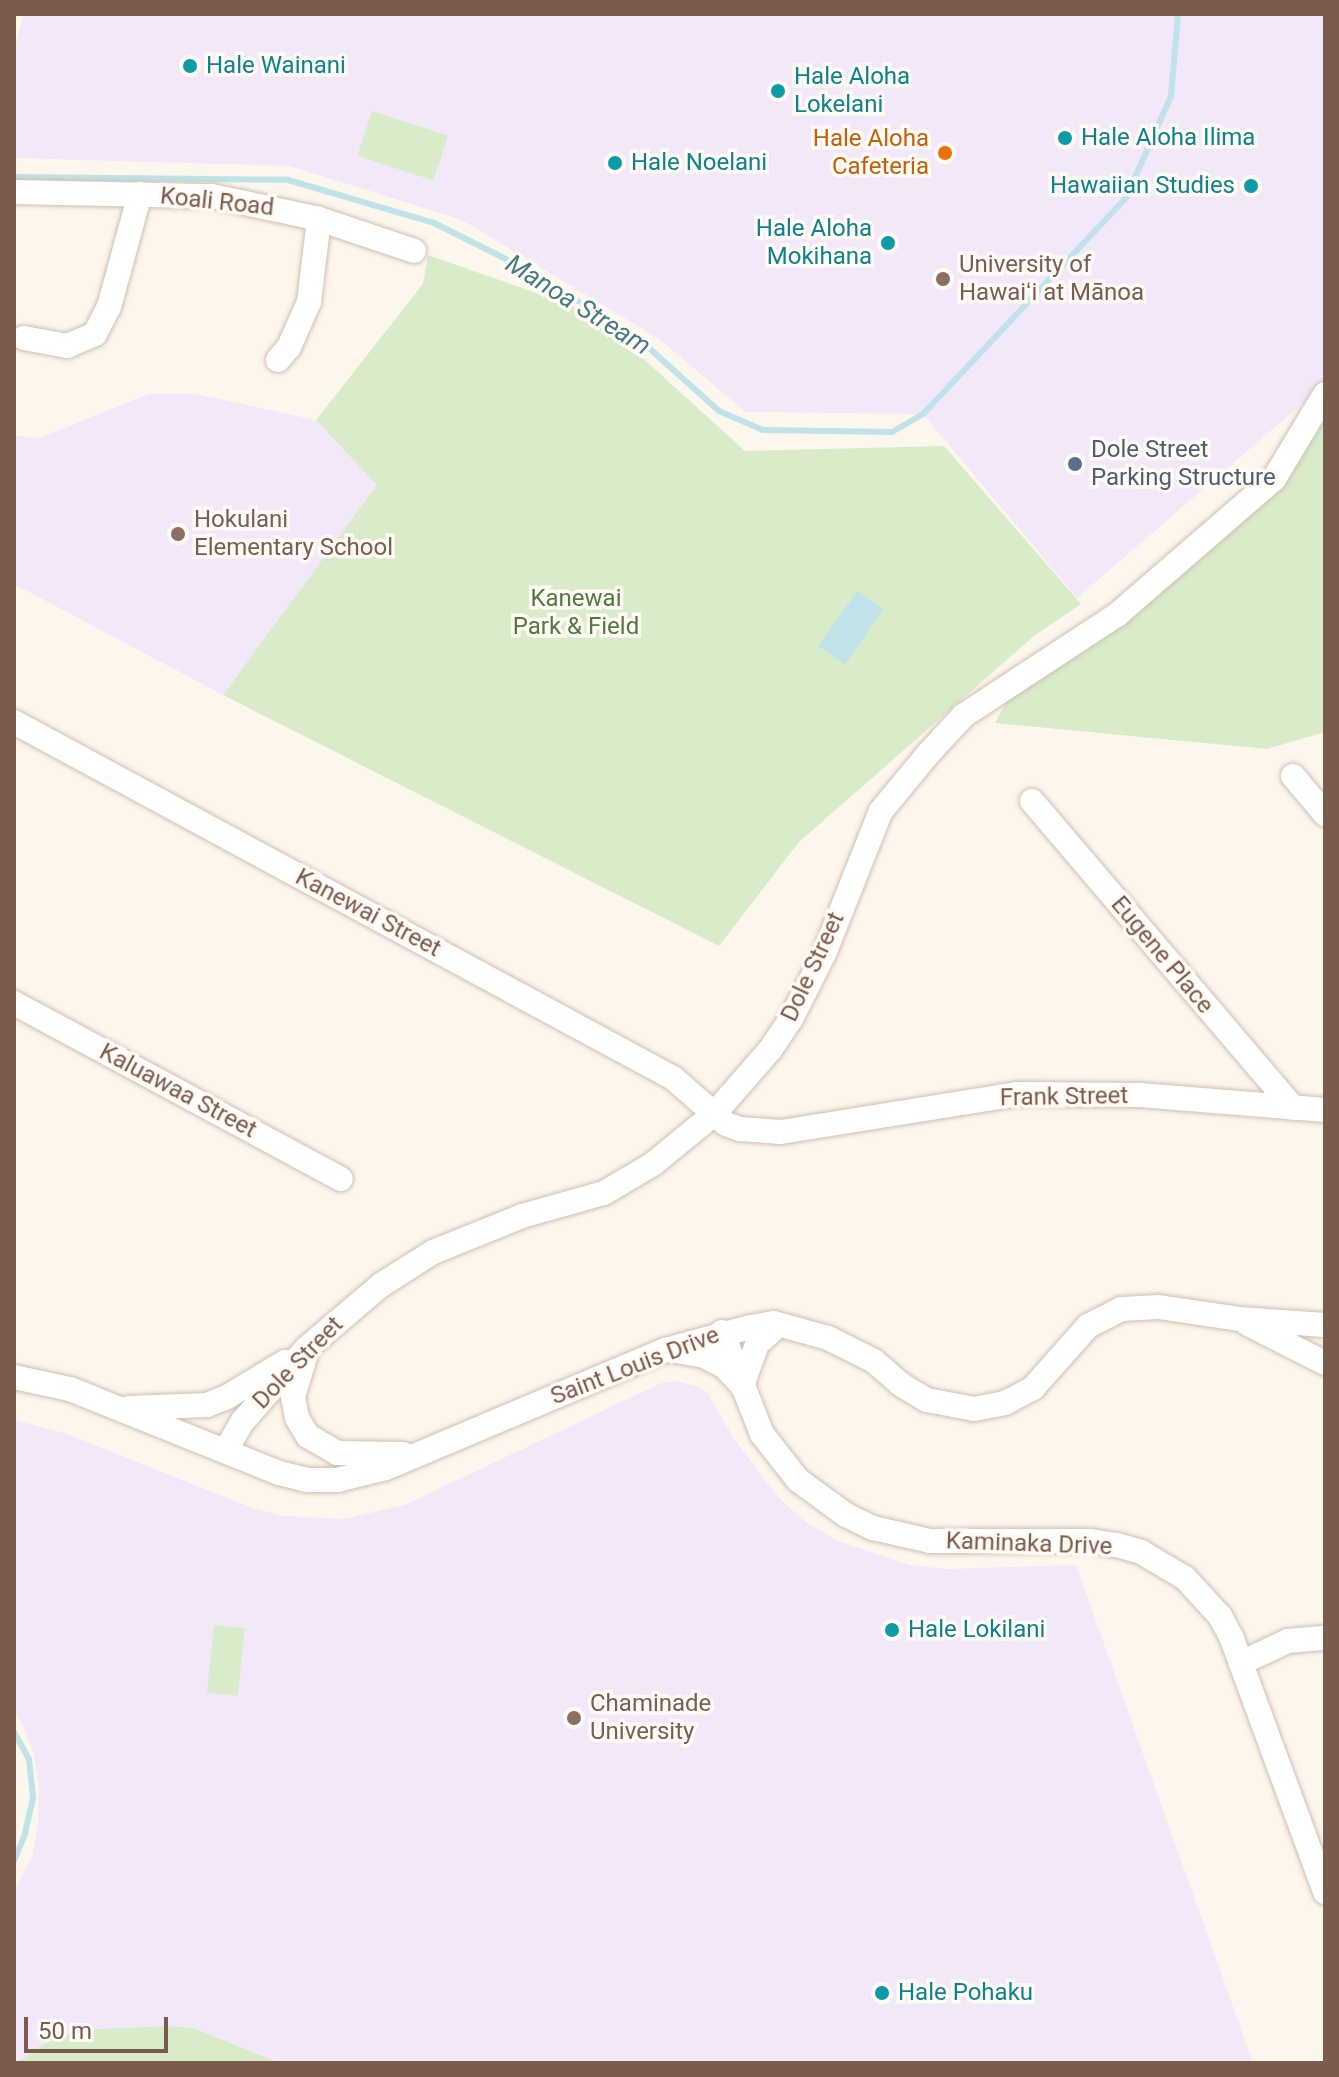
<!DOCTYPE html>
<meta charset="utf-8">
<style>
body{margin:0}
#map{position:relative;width:1339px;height:2077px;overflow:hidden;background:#fdf6ec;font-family:Roboto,sans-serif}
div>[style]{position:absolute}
.education>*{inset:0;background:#f3e8fa}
.green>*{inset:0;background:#d8ecc9;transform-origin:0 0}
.water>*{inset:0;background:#bfe3e8;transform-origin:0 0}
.stream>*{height:6px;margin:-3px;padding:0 3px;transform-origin:3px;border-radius:3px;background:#bfe3e8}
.roads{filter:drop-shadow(0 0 2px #d1beb0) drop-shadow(0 0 2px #d1beb0)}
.minor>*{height:24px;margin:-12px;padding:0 12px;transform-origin:12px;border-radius:12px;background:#fff}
.dots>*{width:22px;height:22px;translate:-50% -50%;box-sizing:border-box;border:4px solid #fffaf3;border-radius:50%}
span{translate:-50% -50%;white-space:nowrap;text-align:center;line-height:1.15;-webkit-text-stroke:7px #fffaf3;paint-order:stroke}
.culture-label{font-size:24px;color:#0d838f}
.left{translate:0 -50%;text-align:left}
.right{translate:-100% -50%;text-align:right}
.food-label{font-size:24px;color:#c56008}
.street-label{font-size:24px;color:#7a5c4d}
.education-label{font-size:24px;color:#785e54}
.service-label{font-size:24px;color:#4e5e75}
.park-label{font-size:24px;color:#537a41}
.water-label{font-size:26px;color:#437c86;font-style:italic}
.frame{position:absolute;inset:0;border:16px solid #7a5c4d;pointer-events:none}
.scale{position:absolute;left:24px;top:2017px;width:144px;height:36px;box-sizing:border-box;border:4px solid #7a5c4d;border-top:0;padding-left:10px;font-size:24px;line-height:28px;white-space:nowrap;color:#7a5c4d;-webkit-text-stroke:6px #fffaf3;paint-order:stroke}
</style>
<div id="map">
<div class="education">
<div style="clip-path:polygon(24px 14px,1325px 14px,1325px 384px,1077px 598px,923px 414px,746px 412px,659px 339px,462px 220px,290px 166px,14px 158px,14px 51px)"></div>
<div style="clip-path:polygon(149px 394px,197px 394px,316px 420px,378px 485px,223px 695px,14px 584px,14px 436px,40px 438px)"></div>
<div style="clip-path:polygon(675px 1381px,696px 1386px,708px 1394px,734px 1439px,780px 1499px,806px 1522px,838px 1541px,909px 1565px,946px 1569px,1076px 1565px,1253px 2063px,14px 2063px,14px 1891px,32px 1857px,38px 1823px,39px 1789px,34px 1755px,22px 1723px,14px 1713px,14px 1420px,61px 1432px,253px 1508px,283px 1516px,346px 1519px,407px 1504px,661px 1383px)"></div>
</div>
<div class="green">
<div style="left:372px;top:111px;width:80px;height:47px;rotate:18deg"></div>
<div style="clip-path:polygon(428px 255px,593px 313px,745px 451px,944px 446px,1081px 604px,1034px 636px,799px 842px,719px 946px,223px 695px,377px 485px,316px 420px,423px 284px)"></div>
<div style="clip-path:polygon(1325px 394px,1325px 732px,1267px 749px,995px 723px,1022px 674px,1274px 479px)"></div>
<div style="left:214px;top:1625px;width:31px;height:68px;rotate:6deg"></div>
<div style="clip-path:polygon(169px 2026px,193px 2028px,280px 2063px,18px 2063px,40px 2046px,78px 2030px)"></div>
</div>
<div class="water">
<div style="left:857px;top:591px;width:32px;height:67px;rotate:35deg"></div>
</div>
<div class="stream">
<div style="left:14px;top:177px;width:274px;rotate:0.6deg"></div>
<div style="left:288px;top:180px;width:152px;rotate:16.4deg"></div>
<div style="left:434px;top:223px;width:101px;rotate:26.6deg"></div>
<div style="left:524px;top:268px;width:135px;rotate:31.7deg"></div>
<div style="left:639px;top:339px;width:108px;rotate:42deg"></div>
<div style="left:719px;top:411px;width:48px;rotate:23.4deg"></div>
<div style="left:763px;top:430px;width:129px;rotate:0.9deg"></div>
<div style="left:892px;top:432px;width:36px;rotate:-30deg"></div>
<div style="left:923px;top:414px;width:296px;rotate:-46.8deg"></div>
<div style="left:1126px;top:198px;width:111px;rotate:-66.2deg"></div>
<div style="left:1171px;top:96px;width:82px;rotate:-85.1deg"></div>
<div style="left:14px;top:1732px;width:31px;rotate:61deg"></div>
<div style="left:29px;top:1759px;width:39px;rotate:84deg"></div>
<div style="left:33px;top:1798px;width:37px;rotate:103deg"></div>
<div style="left:25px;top:1834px;width:29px;rotate:112deg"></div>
</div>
<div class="roads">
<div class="minor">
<div style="left:14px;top:192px;width:198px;rotate:1.2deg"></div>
<div style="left:212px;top:196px;width:109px;rotate:12.1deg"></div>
<div style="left:319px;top:219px;width:100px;rotate:18.6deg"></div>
<div style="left:24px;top:338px;width:44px;rotate:10.5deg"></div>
<div style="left:67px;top:346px;width:30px;rotate:-23deg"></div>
<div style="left:95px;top:334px;width:30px;rotate:-63deg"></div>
<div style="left:109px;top:307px;width:117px;rotate:-74.7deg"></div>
<div style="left:278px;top:360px;width:17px;rotate:-50deg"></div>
<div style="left:289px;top:347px;width:49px;rotate:-66deg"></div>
<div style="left:309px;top:302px;width:84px;rotate:-83.1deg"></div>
<div style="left:14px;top:722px;width:749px;rotate:28.38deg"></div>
<div style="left:673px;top:1078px;width:70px;rotate:41deg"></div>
<div style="left:726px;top:1124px;width:15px;rotate:20deg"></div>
<div style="left:740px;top:1129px;width:41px;rotate:4.2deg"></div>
<div style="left:781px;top:1132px;width:239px;rotate:-9.1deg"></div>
<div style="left:1017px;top:1094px;width:123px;rotate:0.5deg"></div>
<div style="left:1140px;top:1095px;width:186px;rotate:4.6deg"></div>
<div style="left:1293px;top:776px;width:50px;rotate:49.9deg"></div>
<div style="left:1032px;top:801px;width:403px;rotate:49.6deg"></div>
<div style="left:14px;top:1003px;width:371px;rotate:28.3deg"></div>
<div style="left:1248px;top:1324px;width:86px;rotate:26.9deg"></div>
<div style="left:722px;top:1332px;width:110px;rotate:68.6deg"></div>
<div style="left:762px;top:1434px;width:58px;rotate:52deg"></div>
<div style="left:798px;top:1480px;width:59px;rotate:36.1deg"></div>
<div style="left:846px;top:1515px;width:30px;rotate:26deg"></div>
<div style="left:873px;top:1528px;width:58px;rotate:12.8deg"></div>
<div style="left:930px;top:1541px;width:161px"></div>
<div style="left:1091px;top:1541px;width:26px;rotate:9deg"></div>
<div style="left:1117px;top:1545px;width:25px;rotate:16deg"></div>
<div style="left:1141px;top:1552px;width:51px;rotate:30.6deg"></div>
<div style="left:1185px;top:1578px;width:52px;rotate:47.4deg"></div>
<div style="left:1220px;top:1616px;width:26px;rotate:62deg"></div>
<div style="left:1232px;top:1639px;width:270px;rotate:69.8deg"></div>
<div style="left:671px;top:1350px;width:34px;rotate:10deg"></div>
<div style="left:704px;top:1356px;width:22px;rotate:27deg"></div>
<div style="left:724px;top:1366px;width:23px;rotate:47deg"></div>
<div style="left:306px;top:1354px;width:45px;rotate:106.8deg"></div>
<div style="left:293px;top:1397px;width:21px;rotate:79deg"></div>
<div style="left:297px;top:1418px;width:21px;rotate:59deg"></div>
<div style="left:308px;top:1436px;width:34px;rotate:30deg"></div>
<div style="left:337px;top:1453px;width:66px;rotate:0.9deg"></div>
<div style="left:14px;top:1377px;width:57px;rotate:12.1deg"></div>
<div style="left:70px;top:1389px;width:225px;rotate:21.9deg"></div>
<div style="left:279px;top:1473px;width:30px;rotate:14deg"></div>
<div style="left:308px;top:1480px;width:29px"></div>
<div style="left:337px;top:1480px;width:50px;rotate:-13.8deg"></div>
<div style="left:386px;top:1468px;width:303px;rotate:-22.9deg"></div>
<div style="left:665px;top:1350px;width:89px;rotate:-15deg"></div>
<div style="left:751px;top:1327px;width:23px;rotate:-10deg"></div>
<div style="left:774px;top:1323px;width:56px;rotate:15.5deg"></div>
<div style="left:828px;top:1338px;width:51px;rotate:26.6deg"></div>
<div style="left:874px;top:1361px;width:35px;rotate:41deg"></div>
<div style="left:900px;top:1384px;width:31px;rotate:31deg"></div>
<div style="left:927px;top:1400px;width:48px;rotate:10.8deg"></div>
<div style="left:974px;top:1409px;width:32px;rotate:-11deg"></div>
<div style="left:1005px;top:1403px;width:32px;rotate:-28deg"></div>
<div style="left:1033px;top:1388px;width:83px;rotate:-48.4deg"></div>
<div style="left:1088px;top:1326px;width:37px;rotate:-27deg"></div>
<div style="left:1121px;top:1309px;width:38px;rotate:-3deg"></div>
<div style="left:1159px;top:1307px;width:81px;rotate:8.5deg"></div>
<div style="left:1239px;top:1319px;width:86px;rotate:4deg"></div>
<div style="left:742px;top:1386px;width:45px;rotate:-70.3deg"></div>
<div style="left:757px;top:1344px;width:28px;rotate:-42deg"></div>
<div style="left:129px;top:1408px;width:78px;rotate:-2.2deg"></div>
<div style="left:207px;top:1405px;width:22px;rotate:-22deg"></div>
<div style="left:227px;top:1397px;width:68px;rotate:-31.1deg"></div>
<div style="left:226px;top:1450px;width:34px;rotate:-60deg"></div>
<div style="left:243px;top:1421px;width:97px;rotate:-48.8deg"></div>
<div style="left:307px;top:1348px;width:97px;rotate:-40.4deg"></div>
<div style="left:381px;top:1285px;width:62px;rotate:-32.4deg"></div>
<div style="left:433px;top:1252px;width:96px;rotate:-22deg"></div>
<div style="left:522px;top:1216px;width:85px;rotate:-15.7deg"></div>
<div style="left:604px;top:1193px;width:57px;rotate:-30.6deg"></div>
<div style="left:653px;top:1164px;width:80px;rotate:-39.4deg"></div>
<div style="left:715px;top:1113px;width:84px;rotate:-48.9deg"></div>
<div style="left:770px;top:1050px;width:37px;rotate:-56deg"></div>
<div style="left:791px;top:1019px;width:73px;rotate:-63.1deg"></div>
<div style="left:824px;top:954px;width:154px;rotate:-68.3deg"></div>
<div style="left:881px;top:811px;width:75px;rotate:-50.4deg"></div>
<div style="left:929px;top:753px;width:50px;rotate:-47.4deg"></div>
<div style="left:963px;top:716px;width:186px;rotate:-33.3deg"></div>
<div style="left:1118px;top:614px;width:206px;rotate:-40.9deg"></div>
<div style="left:1274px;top:479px;width:99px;rotate:-59deg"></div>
<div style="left:1241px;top:1663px;width:52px;rotate:-25.1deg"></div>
<div style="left:1288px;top:1641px;width:37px;rotate:-5deg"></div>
</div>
</div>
<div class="dots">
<div style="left:190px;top:66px;background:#0f9aa8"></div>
<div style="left:778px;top:91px;background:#0f9aa8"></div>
<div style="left:1065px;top:138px;background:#0f9aa8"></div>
<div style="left:945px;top:153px;background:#e8710a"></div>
<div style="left:615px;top:163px;background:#0f9aa8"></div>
<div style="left:1251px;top:186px;background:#0f9aa8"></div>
<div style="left:888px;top:243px;background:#0f9aa8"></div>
<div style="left:943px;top:279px;background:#8d6e63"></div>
<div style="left:1075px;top:464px;background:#5c6f8a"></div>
<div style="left:178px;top:534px;background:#8d6e63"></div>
<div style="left:892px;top:1630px;background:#0f9aa8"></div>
<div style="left:574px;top:1718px;background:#8d6e63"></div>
<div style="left:882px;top:1993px;background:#0f9aa8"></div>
</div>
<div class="culture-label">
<span class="left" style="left:206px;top:66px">Hale Wainani</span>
<span class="left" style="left:794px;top:91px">Hale Aloha<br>Lokelani</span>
<span class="left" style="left:1081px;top:138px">Hale Aloha Ilima</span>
<span class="left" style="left:631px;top:163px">Hale Noelani</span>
<span class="right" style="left:1235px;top:186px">Hawaiian Studies</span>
<span class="right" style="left:872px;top:243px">Hale Aloha<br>Mokihana</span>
<span class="left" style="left:908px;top:1630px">Hale Lokilani</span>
<span class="left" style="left:898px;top:1993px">Hale Pohaku</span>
</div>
<div class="food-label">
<span class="right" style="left:929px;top:153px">Hale Aloha<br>Cafeteria</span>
</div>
<div class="street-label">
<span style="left:217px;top:202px;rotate:6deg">Koali Road</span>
<span style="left:368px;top:913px;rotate:28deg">Kanewai Street</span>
<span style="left:1162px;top:955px;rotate:50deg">Eugene Place</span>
<span style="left:813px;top:967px;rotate:-65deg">Dole Street</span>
<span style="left:178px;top:1091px;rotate:28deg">Kaluawaa Street</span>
<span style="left:1064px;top:1097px;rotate:-1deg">Frank Street</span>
<span style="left:298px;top:1363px;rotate:-46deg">Dole Street</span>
<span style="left:635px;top:1366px;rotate:-21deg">Saint Louis Drive</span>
<span style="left:1029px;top:1544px;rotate:2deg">Kaminaka Drive</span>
</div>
<div class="education-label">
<span class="left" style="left:959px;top:279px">University of<br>Hawaiʻi at Mānoa</span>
<span class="left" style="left:194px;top:534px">Hokulani<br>Elementary School</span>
<span class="left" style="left:590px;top:1718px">Chaminade<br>University</span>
</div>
<div class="service-label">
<span class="left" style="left:1091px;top:464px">Dole Street<br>Parking Structure</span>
</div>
<div class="park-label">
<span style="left:576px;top:613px">Kanewai<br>Park &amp; Field</span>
</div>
<div class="water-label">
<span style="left:578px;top:305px;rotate:32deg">Manoa Stream</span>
</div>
<div class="frame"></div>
<div class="scale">50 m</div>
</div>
